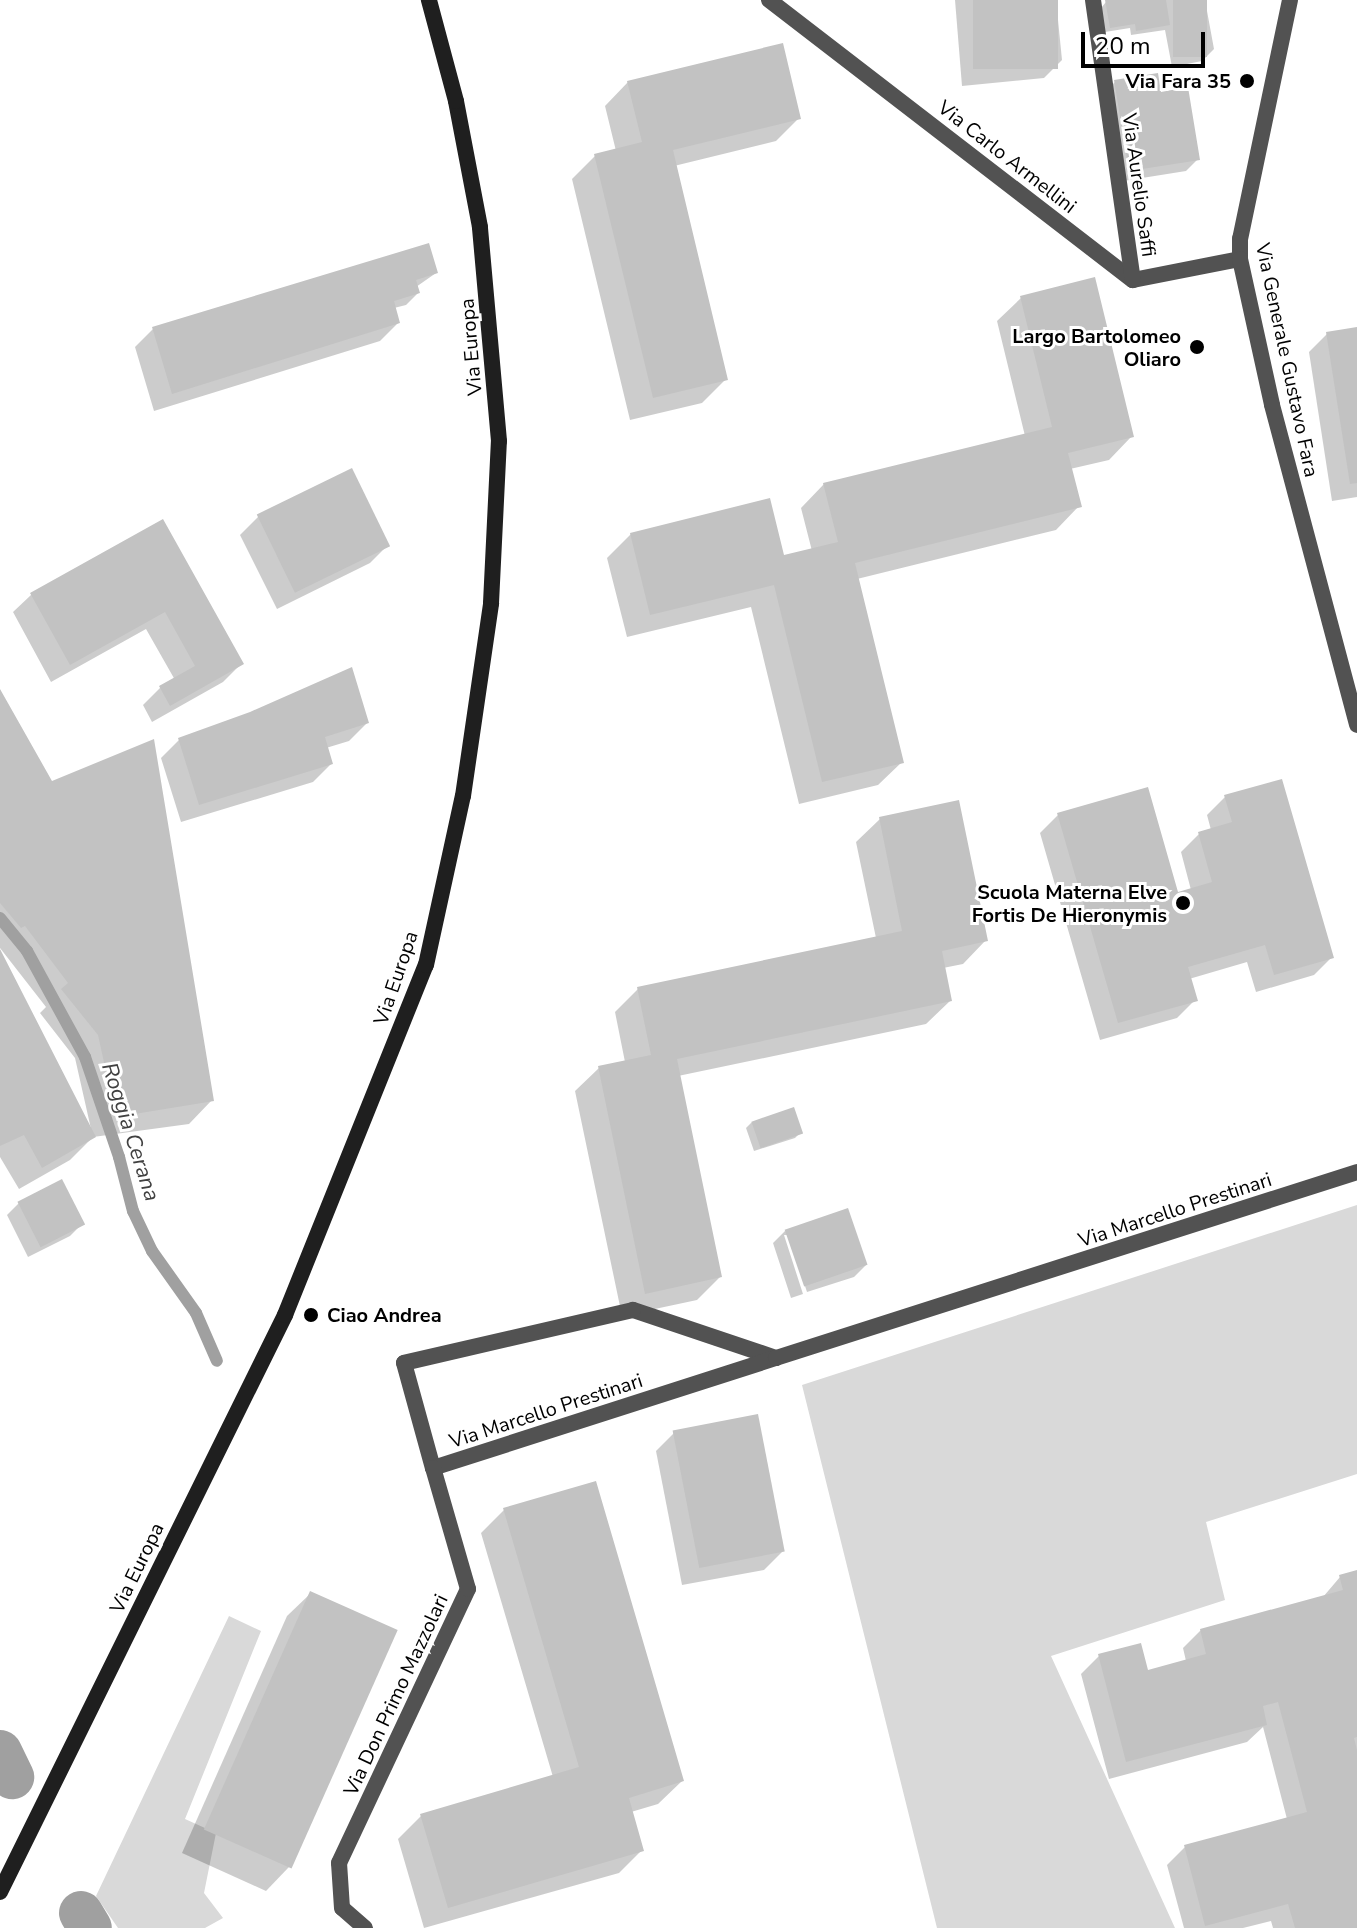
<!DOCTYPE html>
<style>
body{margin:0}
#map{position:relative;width:1357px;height:1928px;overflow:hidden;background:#fff;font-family:"Nunito Sans",sans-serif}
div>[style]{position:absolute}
.green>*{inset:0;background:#d9d9d9}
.shadow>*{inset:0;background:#0003}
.stream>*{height:12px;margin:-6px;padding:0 6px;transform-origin:6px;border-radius:6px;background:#a0a0a0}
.canal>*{height:44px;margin:-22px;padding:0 22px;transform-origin:22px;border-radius:22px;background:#a0a0a0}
.building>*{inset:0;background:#c2c2c2;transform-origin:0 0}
.minor>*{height:16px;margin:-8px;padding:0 8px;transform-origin:8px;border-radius:8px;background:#525252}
.secondary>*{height:16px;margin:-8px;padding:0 8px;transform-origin:8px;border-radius:8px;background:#1f1f1f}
.dots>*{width:22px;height:22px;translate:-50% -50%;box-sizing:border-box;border:4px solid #fff;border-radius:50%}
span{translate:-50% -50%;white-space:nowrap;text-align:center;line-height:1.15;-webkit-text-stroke:6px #fff;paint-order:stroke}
.poi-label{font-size:20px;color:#000;font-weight:700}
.right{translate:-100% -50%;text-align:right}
.left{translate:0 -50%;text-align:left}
.street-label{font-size:20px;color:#000}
.water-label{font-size:22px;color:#414141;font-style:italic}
.scale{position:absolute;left:1081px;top:32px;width:124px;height:36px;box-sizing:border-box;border:4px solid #000;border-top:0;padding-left:10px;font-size:24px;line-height:28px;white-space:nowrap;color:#000;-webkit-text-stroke:6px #fff;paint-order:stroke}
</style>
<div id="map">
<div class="green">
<div style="clip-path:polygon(1357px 1205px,1357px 1474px,1206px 1522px,1225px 1600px,1051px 1656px,1175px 1928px,937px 1928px,802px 1385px)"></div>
<div style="clip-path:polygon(229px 1616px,261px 1631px,185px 1819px,216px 1833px,204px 1893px,223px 1918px,205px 1928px,118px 1928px,96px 1896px)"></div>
</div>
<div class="shadow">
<div style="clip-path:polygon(955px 0,1056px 0,1062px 60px,1044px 78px,962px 86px)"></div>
<div style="clip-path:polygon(1119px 0,1205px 0,1214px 49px,1202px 61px,1172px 67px,1165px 30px,1131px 35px,1130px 28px,1105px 32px,1101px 8px,1106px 2px)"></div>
<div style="clip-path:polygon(628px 82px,799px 118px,776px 141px,674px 166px,726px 379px,702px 403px,630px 420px,572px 179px,595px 156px,616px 151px,605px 106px)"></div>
<div style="clip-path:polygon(1115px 82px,1159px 94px,1198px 159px,1186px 171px,1117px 182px,1103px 94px)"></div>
<div style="clip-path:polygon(436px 273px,416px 287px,418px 293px,406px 305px,394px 308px,398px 323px,380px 341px,154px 411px,135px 347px,153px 329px)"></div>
<div style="clip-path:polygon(1021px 298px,1132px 436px,1109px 460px,1070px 469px,1079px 506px,1056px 530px,857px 579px,902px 762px,878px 785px,799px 804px,751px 607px,627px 637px,607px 558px,631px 534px,783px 558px,812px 551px,801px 508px,824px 484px,1025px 436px,997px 321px)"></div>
<div style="clip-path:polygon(1357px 329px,1357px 497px,1332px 501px,1309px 352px,1327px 334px)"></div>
<div style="clip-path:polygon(351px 471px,388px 545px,370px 563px,277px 609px,240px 535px,258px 517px)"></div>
<div style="clip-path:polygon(162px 521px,241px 664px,223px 682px,152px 722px,143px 705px,161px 687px,175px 680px,146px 629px,51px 682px,13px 612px,31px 595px)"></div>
<div style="clip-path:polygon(0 693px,212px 1100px,189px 1124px,93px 1137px,70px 1160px,19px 1189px,0 1157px,0 953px,91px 1129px,75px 1058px,40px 1013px,46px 1007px,0 948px)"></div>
<div style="clip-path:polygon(367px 723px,349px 741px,326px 748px,331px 764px,313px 782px,181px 822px,161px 758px,179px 740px)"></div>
<div style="clip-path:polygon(1280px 781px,1332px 957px,1314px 975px,1256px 992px,1247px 962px,1189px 979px,1195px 1000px,1177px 1018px,1100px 1040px,1040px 833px,1058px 815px,1177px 894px,1191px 890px,1181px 852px,1199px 834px,1211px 830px,1207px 815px,1225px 797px)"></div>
<div style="clip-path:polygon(880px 819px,986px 940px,963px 964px,943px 968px,950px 1001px,926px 1024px,678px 1076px,720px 1277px,697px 1300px,622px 1316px,575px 1091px,599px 1068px,625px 1062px,615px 1012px,638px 989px,876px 938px,856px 842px)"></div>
<div style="clip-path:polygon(752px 1122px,801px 1132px,795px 1138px,754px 1151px,746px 1128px)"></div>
<div style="clip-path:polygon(19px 1203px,82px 1224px,70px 1236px,28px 1257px,7px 1215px)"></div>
<div style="clip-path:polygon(785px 1231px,866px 1265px,854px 1277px,807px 1292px,788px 1235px,784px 1235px,803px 1294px,791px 1298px,773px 1243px)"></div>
<div style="clip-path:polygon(674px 1433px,782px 1552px,764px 1570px,682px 1585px,656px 1451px)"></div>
<div style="clip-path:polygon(504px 1510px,682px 1781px,658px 1804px,631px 1812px,642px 1850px,619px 1873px,424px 1928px,398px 1839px,421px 1816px,553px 1777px,481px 1533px)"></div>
<div style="clip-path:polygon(1357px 1572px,1357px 1928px,1273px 1928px,1271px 1921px,1243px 1928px,1184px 1928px,1167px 1865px,1185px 1847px,1287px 1819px,1263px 1727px,1247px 1742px,1109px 1779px,1081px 1674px,1099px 1656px,1146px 1672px,1186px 1661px,1183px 1648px,1201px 1630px,1323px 1597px,1340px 1577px)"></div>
<div style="clip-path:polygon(311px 1593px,289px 1867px,266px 1891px,182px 1853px,287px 1616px)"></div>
</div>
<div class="stream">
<div style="left:0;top:918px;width:43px;rotate:50.7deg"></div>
<div style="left:27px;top:951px;width:121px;rotate:61.3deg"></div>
<div style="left:85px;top:1057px;width:106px;rotate:71.2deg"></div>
<div style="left:119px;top:1157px;width:56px;rotate:75.5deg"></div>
<div style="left:133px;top:1211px;width:44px;rotate:64.6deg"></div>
<div style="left:152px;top:1251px;width:76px;rotate:54.6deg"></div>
<div style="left:196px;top:1313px;width:52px;rotate:66.4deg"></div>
</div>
<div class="canal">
<div style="left:0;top:1752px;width:28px;rotate:64deg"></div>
<div style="left:81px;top:1913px;width:17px;rotate:59deg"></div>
</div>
<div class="building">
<div style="left:973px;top:0;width:85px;height:69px"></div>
<div style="clip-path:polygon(1105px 0,1166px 0,1170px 25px,1136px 31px,1135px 24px,1110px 28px)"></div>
<div style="left:1173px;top:0;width:34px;height:57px"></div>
<div style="clip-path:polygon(783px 43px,801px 119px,673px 150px,728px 380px,653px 398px,594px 154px,642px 142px,627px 81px)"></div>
<div style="clip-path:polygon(1158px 73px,1161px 92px,1188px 87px,1200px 160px,1129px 171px,1114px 80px)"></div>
<div style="clip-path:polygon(429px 243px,438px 273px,416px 280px,420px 293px,394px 301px,400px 323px,172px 394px,152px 327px)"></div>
<div style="clip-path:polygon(1095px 277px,1134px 437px,1068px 453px,1082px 507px,855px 563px,904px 763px,822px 782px,774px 585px,650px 615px,630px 533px,770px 498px,784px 555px,838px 542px,823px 483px,1052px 427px,1020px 296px)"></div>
<div style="clip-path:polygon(1357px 327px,1357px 483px,1350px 484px,1326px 332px)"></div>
<div style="left:352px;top:468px;width:87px;height:106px;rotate:64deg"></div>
<div style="clip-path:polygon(163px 519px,244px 664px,170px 706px,159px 686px,195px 666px,165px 612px,70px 665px,30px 593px)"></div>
<div style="clip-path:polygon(352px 667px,369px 723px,325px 737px,333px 764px,199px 805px,178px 738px,250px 712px)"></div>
<div style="clip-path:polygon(0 689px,52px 781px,154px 739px,214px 1101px,116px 1117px,98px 1035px,61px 989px,68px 983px,25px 926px,21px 928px,0 903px)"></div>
<div style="clip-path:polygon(1282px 779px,1334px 958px,1274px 975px,1265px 945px,1188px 967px,1198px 1001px,1118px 1023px,1057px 813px,1148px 787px,1178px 892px,1212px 882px,1198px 832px,1232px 822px,1224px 795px)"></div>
<div style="clip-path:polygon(959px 800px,988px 941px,942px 951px,952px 1001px,677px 1059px,722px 1277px,645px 1294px,598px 1066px,651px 1055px,637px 987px,902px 931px,879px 817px)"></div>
<div style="clip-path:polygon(0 949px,96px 1137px,42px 1168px,24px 1135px,0 1146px)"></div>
<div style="left:794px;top:1107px;width:28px;height:45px;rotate:71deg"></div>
<div style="left:62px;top:1179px;width:51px;height:50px;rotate:63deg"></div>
<div style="left:848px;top:1208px;width:60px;height:67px;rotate:71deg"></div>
<div style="left:758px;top:1414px;width:140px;height:87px;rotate:79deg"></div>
<div style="clip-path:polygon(596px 1481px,684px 1781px,629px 1798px,644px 1851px,448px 1908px,420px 1814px,579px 1767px,503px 1508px)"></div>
<div style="clip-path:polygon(1357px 1570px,1357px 1737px,1354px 1738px,1357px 1750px,1357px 1928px,1295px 1928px,1288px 1904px,1205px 1926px,1184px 1845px,1307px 1812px,1278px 1702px,1263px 1706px,1267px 1725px,1126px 1762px,1098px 1654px,1141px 1643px,1148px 1670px,1206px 1654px,1200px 1629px,1343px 1590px,1339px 1575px)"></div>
<div style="left:310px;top:1591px;width:96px;height:261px;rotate:24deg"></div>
</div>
<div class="minor">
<div style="left:769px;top:0;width:459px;rotate:37.6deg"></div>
<div style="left:1133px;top:280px;width:109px;rotate:-11.1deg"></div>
<div style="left:1093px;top:0;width:283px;rotate:81.9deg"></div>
<div style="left:1290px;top:0;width:244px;rotate:101.8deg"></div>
<div style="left:1240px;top:239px;width:20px;rotate:90deg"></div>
<div style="left:1240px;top:259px;width:149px;rotate:77.6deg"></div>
<div style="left:1272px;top:405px;width:331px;rotate:75.1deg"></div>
<div style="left:776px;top:1358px;width:151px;rotate:-161.4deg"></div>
<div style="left:633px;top:1310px;width:235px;rotate:167deg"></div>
<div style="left:404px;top:1363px;width:109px;rotate:74.6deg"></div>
<div style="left:433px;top:1468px;width:360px;rotate:-17.8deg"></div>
<div style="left:776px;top:1358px;width:610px;rotate:-17.75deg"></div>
<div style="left:365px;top:1928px;width:30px;rotate:-139deg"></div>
<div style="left:342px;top:1908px;width:45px;rotate:-93.8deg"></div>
<div style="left:339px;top:1863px;width:303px;rotate:-64.8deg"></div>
<div style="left:468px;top:1589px;width:126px;rotate:-106.1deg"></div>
</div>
<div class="secondary">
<div style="left:0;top:1892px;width:644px;rotate:-63.71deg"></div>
<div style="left:285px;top:1315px;width:377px;rotate:-68.1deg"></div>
<div style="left:426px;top:965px;width:173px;rotate:-77.7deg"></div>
<div style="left:463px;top:796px;width:195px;rotate:-81.7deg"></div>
<div style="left:491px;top:603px;width:162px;rotate:-87.2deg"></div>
<div style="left:499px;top:441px;width:215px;rotate:-95.1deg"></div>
<div style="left:480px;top:227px;width:128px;rotate:-100.8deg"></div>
<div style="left:456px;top:101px;width:105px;rotate:-105deg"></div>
</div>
<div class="dots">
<div style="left:1247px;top:81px;background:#000"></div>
<div style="left:1197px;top:347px;background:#000"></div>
<div style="left:1183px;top:903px;background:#000"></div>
<div style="left:311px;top:1315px;background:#000"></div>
</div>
<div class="poi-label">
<span class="right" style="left:1231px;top:81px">Via Fara 35</span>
<span class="right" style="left:1181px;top:348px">Largo Bartolomeo<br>Oliaro</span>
<span class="right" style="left:1167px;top:904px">Scuola Materna Elve<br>Fortis De Hieronymis</span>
<span class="left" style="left:327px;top:1315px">Ciao Andrea</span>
</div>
<div class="street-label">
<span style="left:1007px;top:157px;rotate:38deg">Via Carlo Armellini</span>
<span style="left:1139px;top:185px;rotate:82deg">Via Aurelio Saffi</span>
<span style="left:471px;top:347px;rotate:-95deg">Via Europa</span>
<span style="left:1287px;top:360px;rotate:78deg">Via Generale Gustavo Fara</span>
<span style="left:396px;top:978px;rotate:-71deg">Via Europa</span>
<span style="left:1175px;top:1210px;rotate:-18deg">Via Marcello Prestinari</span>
<span style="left:546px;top:1411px;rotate:-18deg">Via Marcello Prestinari</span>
<span style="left:137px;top:1568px;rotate:-64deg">Via Europa</span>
<span style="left:396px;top:1695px;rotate:-65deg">Via Don Primo Mazzolari</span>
</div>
<div class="water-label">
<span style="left:130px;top:1132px;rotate:72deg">Roggia Cerana</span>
</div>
<div class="scale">20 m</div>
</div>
